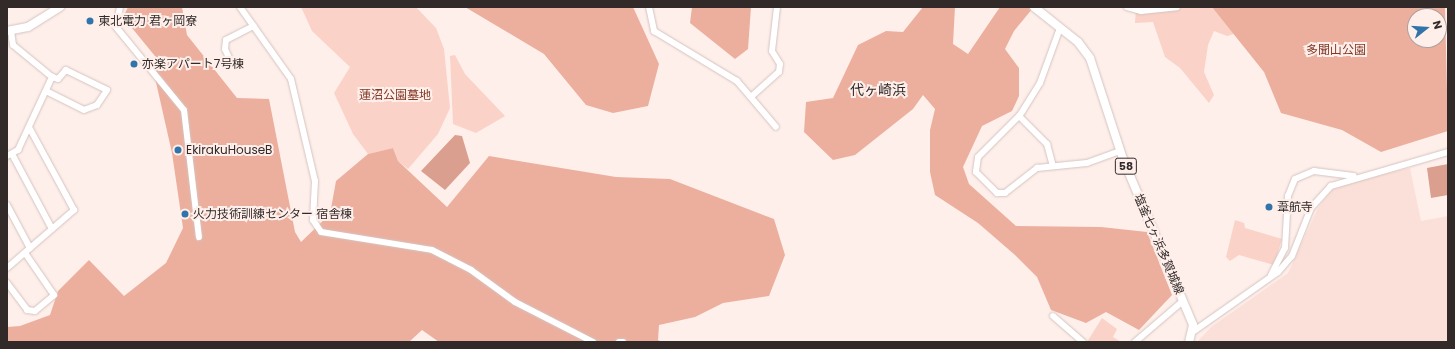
<!DOCTYPE html>
<meta charset="utf-8">
<style>
body{margin:0}
#map{position:relative;width:1455px;height:349px;overflow:hidden;background:#feefeb;font-family:Poppins,"Noto Sans JP",sans-serif}
div>[style]{position:absolute}
.built>*{inset:0;background:#fbe0d9}
.green>*{inset:0;background:#fbd2c7}
.forest>*{inset:0;background:#ecaf9e}
.water>*{inset:0;background:#da9f8e}
.roads{filter:drop-shadow(0 0 1px #d5c3bf) drop-shadow(0 0 1px #d5c3bf)}
.minor>*{height:6px;margin:-3px;padding:0 3px;transform-origin:3px;border-radius:3px;background:#fff}
.major>*{height:8px;margin:-4px;padding:0 4px;transform-origin:4px;border-radius:4px;background:#fff}
.dots>*{width:11px;height:11px;translate:-50% -50%;box-sizing:border-box;border:2px solid #feefeb;border-radius:50%}
span{translate:-50% -50%;white-space:nowrap;text-align:center;line-height:1.15;-webkit-text-stroke:4px #feefeb;paint-order:stroke}
.shield-label span{padding:1px 3px;background:#feefeb;border:1px solid;border-radius:3px;-webkit-text-stroke-width:0}
.shield-label{font-size:11px;color:#312a28;font-weight:700}
.poi-label{font-size:12px;color:#312a28}
.left{translate:0 -50%;text-align:left}
.park-label{font-size:12px;color:#813825}
.street-label{font-size:12px;color:#312a28}
.quarter-label{font-size:14px;color:#312a28}
.frame{position:absolute;inset:0;border:8px solid #312a28;pointer-events:none}
.north{position:absolute;left:1407px;top:8px;width:40px;height:40px;box-sizing:border-box;background:#feefeb;border:1px solid #aca09d;border-radius:50%;rotate:73deg;font-size:11px;font-weight:700;line-height:16px;text-align:center;color:#312a28}
.north::after{content:'';display:block;margin:auto;width:14px;height:18px;background:#3174aa;clip-path:polygon(50% 0,100% 100%,50% 72%,0 100%)}
</style>
<div id="map">
<div class="built">
<div style="clip-path:polygon(1410px 168px,1421px 221px,1448px 216px,1448px 342px,1197px 342px,1211px 327px,1288px 273px,1318px 208px,1330px 192px,1340px 184px)"></div>
</div>
<div class="green">
<div style="clip-path:polygon(301px 7px,416px 7px,436px 28px,444px 49px,450px 108px,438px 134px,408px 169px,398px 161px,393px 148px,368px 154px,353px 134px,334px 93px,350px 67px,312px 31px)"></div>
<div style="clip-path:polygon(1136px 7px,1327px 7px,1227px 36px,1214px 31px,1208px 45px,1204px 72px,1214px 95px,1209px 103px,1180px 68px,1165px 57px,1153px 22px,1135px 23px)"></div>
<div style="clip-path:polygon(455px 55px,465px 74px,505px 116px,476px 133px,453px 124px,450px 56px)"></div>
<div style="clip-path:polygon(1235px 220px,1244px 223px,1245px 228px,1282px 239px,1274px 265px,1239px 255px,1230px 261px,1226px 257px)"></div>
<div style="clip-path:polygon(1102px 318px,1117px 329px,1113px 337px,1121px 342px,1087px 342px)"></div>
</div>
<div class="forest">
<div style="clip-path:polygon(128px 7px,182px 7px,187px 35px,237px 98px,269px 99px,295px 232px,301px 242px,330px 214px,336px 181px,368px 154px,393px 148px,398px 161px,447px 207px,489px 156px,616px 177px,670px 179px,774px 219px,785px 255px,769px 296px,723px 303px,695px 317px,659px 325px,658px 340px,662px 342px,439px 342px,422px 330px,409px 342px,7px 342px,7px 327px,20px 326px,50px 315px,58px 291px,89px 260px,124px 296px,166px 263px,183px 228px,172px 153px,153px 69px,159px 61px,123px 17px)"></div>
<div style="clip-path:polygon(465px 7px,633px 7px,659px 64px,648px 106px,613px 113px,586px 105px,544px 54px)"></div>
<div style="clip-path:polygon(692px 7px,751px 7px,748px 49px,735px 59px,690px 23px)"></div>
<div style="clip-path:polygon(955px 7px,953px 44px,968px 54px,1000px 7px,1033px 8px,1014px 31px,1005px 49px,1019px 68px,1019px 96px,1012px 111px,982px 126px,963px 167px,969px 184px,1016px 226px,1101px 227px,1147px 232px,1172px 295px,1139px 330px,1106px 312px,1086px 323px,1051px 310px,1037px 277px,1015px 255px,978px 223px,935px 195px,930px 172px,930px 130px,935px 109px,923px 95px,913px 109px,855px 155px,833px 160px,804px 132px,806px 102px,833px 98px,858px 45px,886px 31px,903px 32px,923px 7px)"></div>
<div style="clip-path:polygon(evenodd,1212px 7px,1445px 7px,1448px 131px,1381px 152px,1342px 130px,1281px 113px,1264px 72px,1212px 7px,1415px 16px,1439px 16px,1439px 40px,1415px 40px,1415px 16px)"></div>
</div>
<div class="water">
<div style="clip-path:polygon(455px 135px,462px 136px,470px 163px,445px 190px,421px 171px)"></div>
<div style="clip-path:polygon(1448px 164px,1448px 195px,1431px 198px,1427px 168px)"></div>
</div>
<div class="roads">
<div class="minor">
<div style="left:120px;top:7px;width:20px;rotate:101deg"></div>
<div style="left:116px;top:27px;width:107px;rotate:50.7deg"></div>
<div style="left:184px;top:110px;width:128px;rotate:83.3deg"></div>
<div style="left:240px;top:7px;width:88px;rotate:54.7deg"></div>
<div style="left:291px;top:79px;width:105px;rotate:76.8deg"></div>
<div style="left:315px;top:181px;width:39px;rotate:93deg"></div>
<div style="left:313px;top:220px;width:14px;rotate:56deg"></div>
<div style="left:321px;top:232px;width:112px;rotate:9.2deg"></div>
<div style="left:432px;top:250px;width:44px;rotate:27.1deg"></div>
<div style="left:471px;top:270px;width:54px;rotate:36deg"></div>
<div style="left:515px;top:302px;width:88px;rotate:27.1deg"></div>
<div style="left:649px;top:7px;width:25px;rotate:78deg"></div>
<div style="left:654px;top:31px;width:97px;rotate:31.1deg"></div>
<div style="left:737px;top:81px;width:60px;rotate:49.7deg"></div>
<div style="left:1127px;top:7px;width:15px;rotate:16deg"></div>
<div style="left:1141px;top:11px;width:36px;rotate:-6deg"></div>
<div style="left:1060px;top:28px;width:59px;rotate:110deg"></div>
<div style="left:1040px;top:83px;width:39px;rotate:122deg"></div>
<div style="left:1019px;top:116px;width:58px;rotate:135deg"></div>
<div style="left:978px;top:157px;width:15px;rotate:98deg"></div>
<div style="left:976px;top:172px;width:30px;rotate:45deg"></div>
<div style="left:997px;top:193px;width:8px"></div>
<div style="left:1005px;top:193px;width:41px;rotate:-38deg"></div>
<div style="left:1037px;top:168px;width:50px;rotate:-5.7deg"></div>
<div style="left:1087px;top:163px;width:35px;rotate:-20deg"></div>
<div style="left:231px;top:62px;width:14px;rotate:-115deg"></div>
<div style="left:225px;top:49px;width:9px;rotate:-84deg"></div>
<div style="left:226px;top:40px;width:31px;rotate:-27deg"></div>
<div style="left:46px;top:91px;width:42px;rotate:26.6deg"></div>
<div style="left:84px;top:110px;width:14px;rotate:-21deg"></div>
<div style="left:97px;top:105px;width:18px;rotate:-56deg"></div>
<div style="left:107px;top:90px;width:46px;rotate:-154deg"></div>
<div style="left:66px;top:70px;width:12px;rotate:132deg"></div>
<div style="left:58px;top:79px;width:6px;rotate:-162deg"></div>
<div style="left:752px;top:96px;width:36px;rotate:-42deg"></div>
<div style="left:779px;top:72px;width:8px;rotate:-83deg"></div>
<div style="left:780px;top:64px;width:15px;rotate:-122deg"></div>
<div style="left:772px;top:51px;width:44px;rotate:-83.5deg"></div>
<div style="left:1019px;top:116px;width:40px;rotate:45deg"></div>
<div style="left:1047px;top:144px;width:23px;rotate:75deg"></div>
<div style="left:12px;top:154px;width:85px;rotate:61.9deg"></div>
<div style="left:7px;top:156px;width:13px;rotate:-29deg"></div>
<div style="left:18px;top:150px;width:81px;rotate:-65deg"></div>
<div style="left:52px;top:77px;width:50px;rotate:-140.6deg"></div>
<div style="left:13px;top:45px;width:14px;rotate:-98deg"></div>
<div style="left:7px;top:205px;width:49px;rotate:61.9deg"></div>
<div style="left:7px;top:268px;width:89px;rotate:-40.9deg"></div>
<div style="left:74px;top:210px;width:94px;rotate:-118.5deg"></div>
<div style="left:1271px;top:275px;width:30px;rotate:-63deg"></div>
<div style="left:1285px;top:248px;width:52px;rotate:-86.7deg"></div>
<div style="left:1288px;top:196px;width:18px;rotate:-68deg"></div>
<div style="left:1295px;top:179px;width:21px;rotate:-23deg"></div>
<div style="left:1314px;top:171px;width:40px;rotate:7.1deg"></div>
<div style="left:7px;top:283px;width:34px;rotate:53deg"></div>
<div style="left:27px;top:310px;width:8px;rotate:7deg"></div>
<div style="left:35px;top:311px;width:25px;rotate:-40deg"></div>
<div style="left:54px;top:295px;width:51px;rotate:-124.6deg"></div>
<div style="left:1053px;top:316px;width:40px;rotate:41deg"></div>
<div style="left:1194px;top:331px;width:103px;rotate:-35.1deg"></div>
<div style="left:1278px;top:272px;width:21px;rotate:-49deg"></div>
<div style="left:1292px;top:256px;width:52px;rotate:-68.4deg"></div>
<div style="left:1311px;top:208px;width:30px;rotate:-48deg"></div>
<div style="left:1331px;top:186px;width:122px;rotate:-16.2deg"></div>
<div style="left:619px;top:342px;width:4px"></div>
<div style="left:1135px;top:342px;width:63px;rotate:-40.5deg"></div>
</div>
<div class="major">
<div style="left:1034px;top:7px;width:56px;rotate:38.5deg"></div>
<div style="left:1078px;top:42px;width:20px;rotate:53deg"></div>
<div style="left:1090px;top:58px;width:106px;rotate:71.9deg"></div>
<div style="left:1123px;top:159px;width:180px;rotate:67.1deg"></div>
<div style="left:1193px;top:325px;width:17px;rotate:103deg"></div>
<div style="left:7px;top:31px;width:21px;rotate:-11deg"></div>
<div style="left:28px;top:27px;width:38px;rotate:-32deg"></div>
</div>
</div>
<div class="dots">
<div style="left:90px;top:21px;background:#3174aa"></div>
<div style="left:134px;top:64px;background:#3174aa"></div>
<div style="left:178px;top:150px;background:#3174aa"></div>
<div style="left:1269px;top:207px;background:#3174aa"></div>
<div style="left:185px;top:214px;background:#3174aa"></div>
</div>
<div class="shield-label">
<span style="left:1126px;top:166px">58</span>
</div>
<div class="poi-label">
<span class="left" style="left:98px;top:21px">東北電力 君ヶ岡寮</span>
<span class="left" style="left:142px;top:64px">亦楽アパート7号棟</span>
<span class="left" style="left:186px;top:150px">EkirakuHouseB</span>
<span class="left" style="left:1277px;top:207px">葦航寺</span>
<span class="left" style="left:193px;top:214px">火力技術訓練センター 宿舎棟</span>
</div>
<div class="park-label">
<span style="left:1336px;top:50px">多聞山公園</span>
<span style="left:395px;top:95px">蓮沼公園墓地</span>
</div>
<div class="street-label">
<span style="left:1159px;top:244px;rotate:67deg">塩釜七ヶ浜多賀城線</span>
</div>
<div class="quarter-label">
<span style="left:878px;top:90px">代ヶ崎浜</span>
</div>
<div class="frame"></div>
<div class="north">N</div>
</div>
